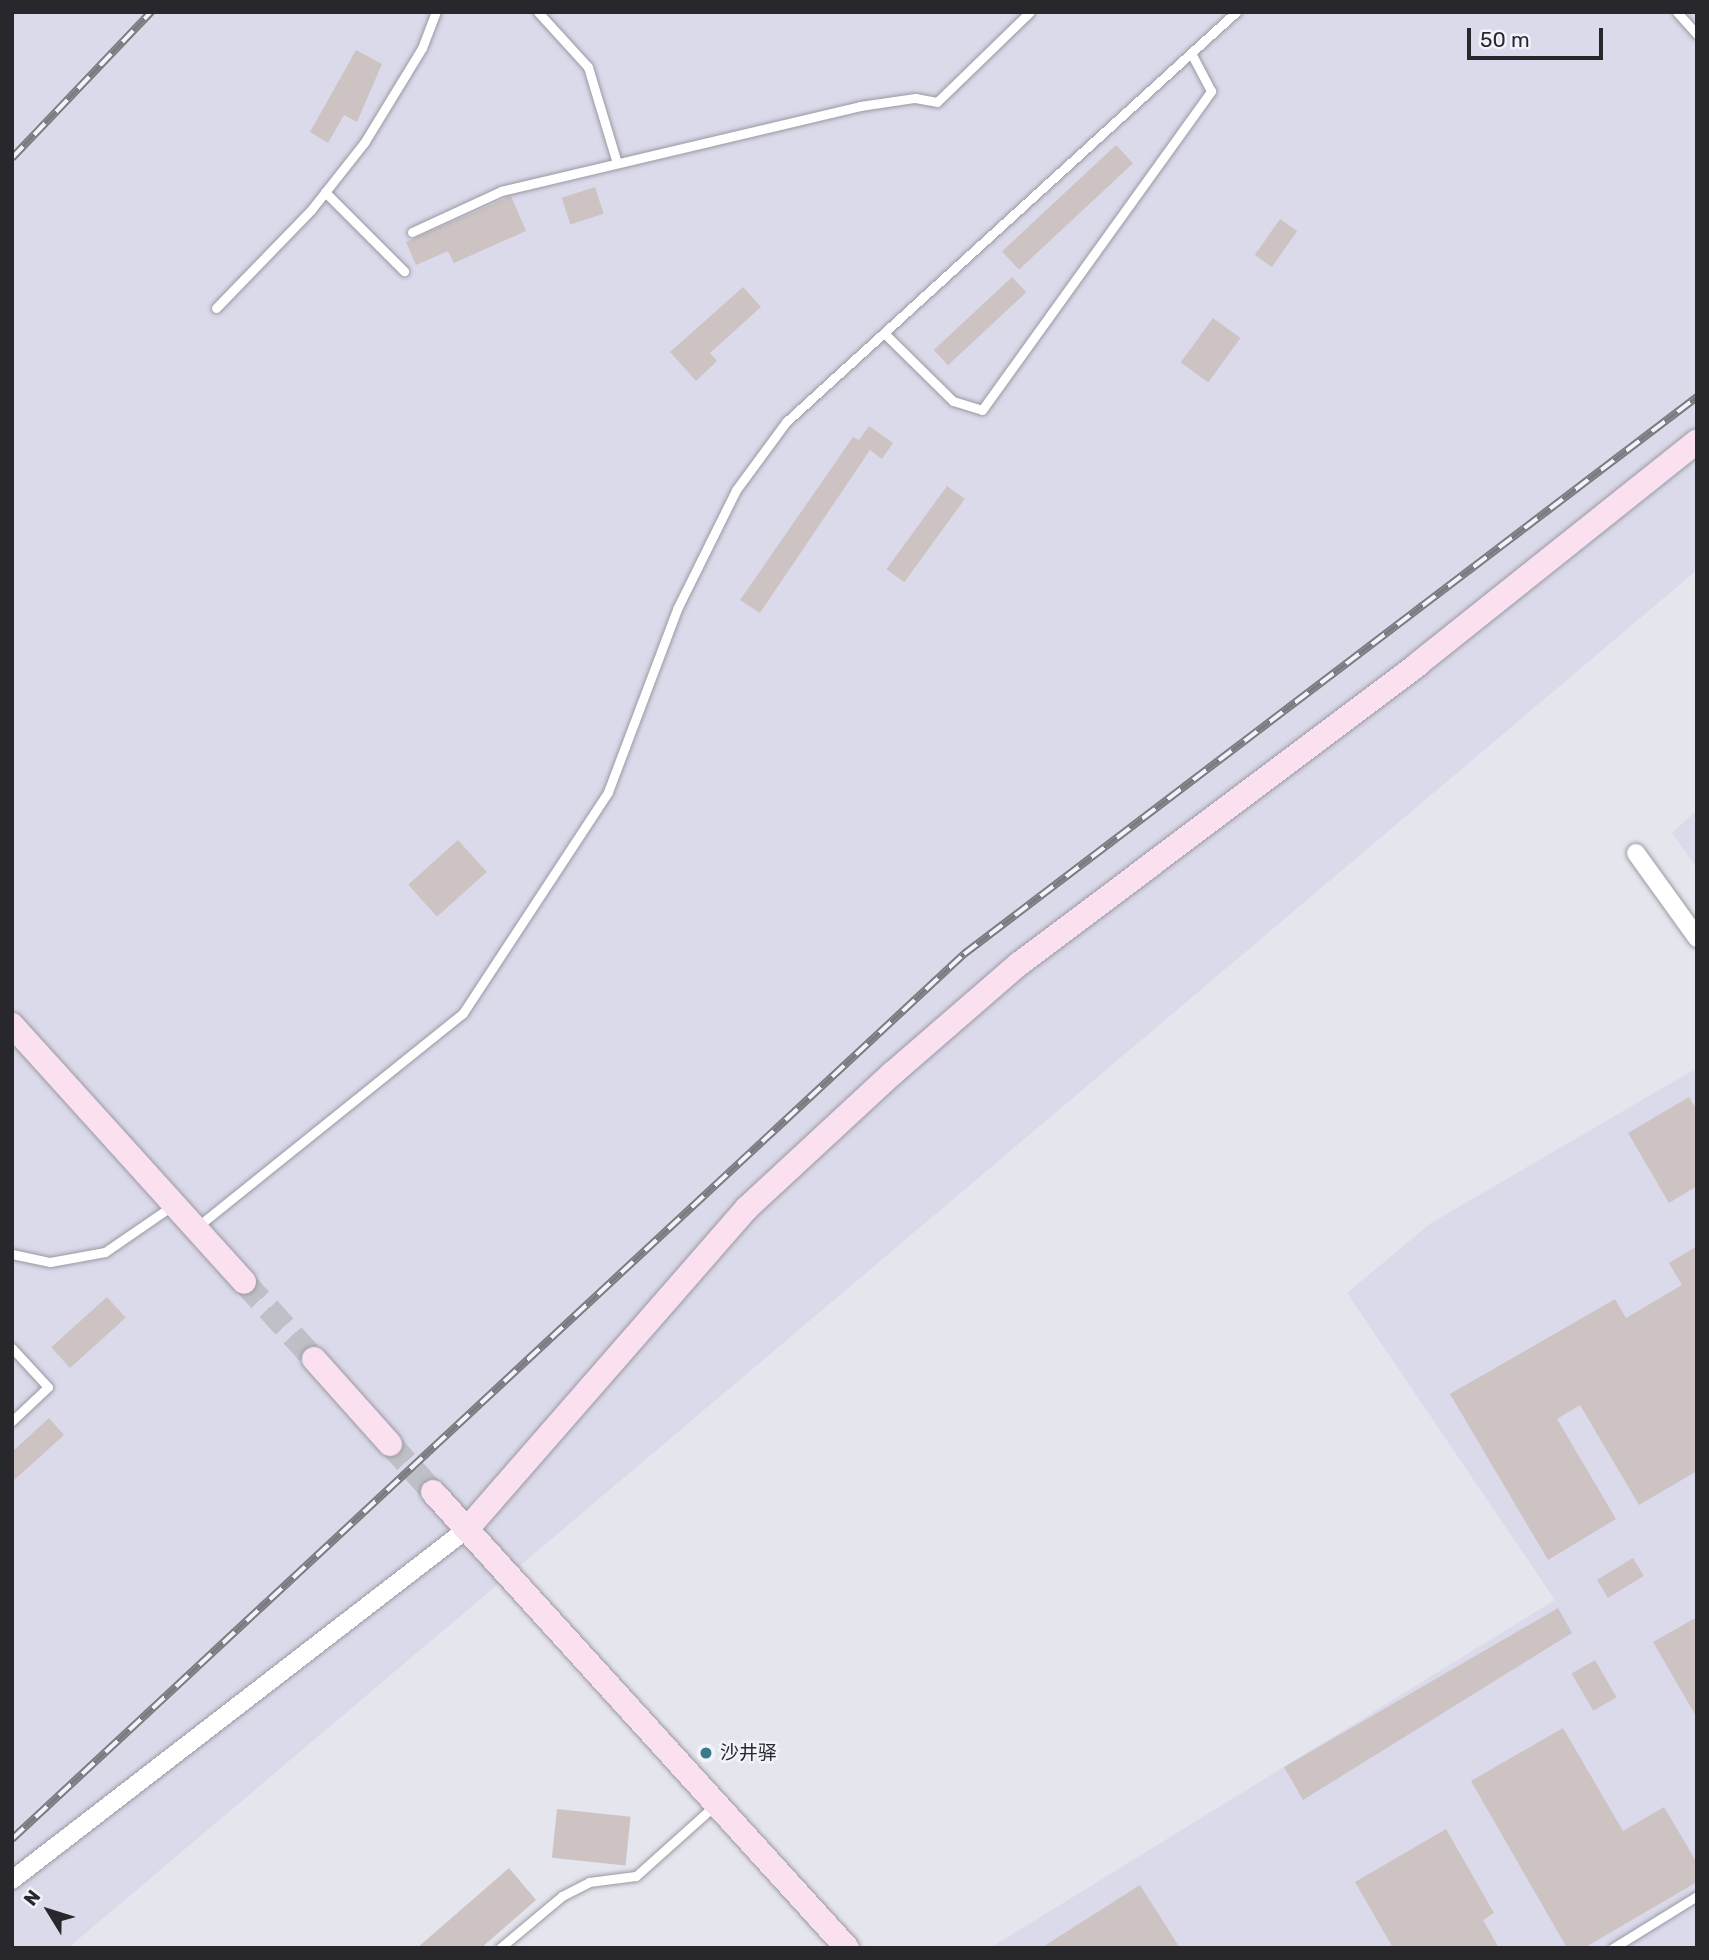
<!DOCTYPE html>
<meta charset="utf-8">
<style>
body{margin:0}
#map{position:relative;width:1709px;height:1960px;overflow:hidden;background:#e5e5ee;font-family:Rubik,"Noto Sans SC",sans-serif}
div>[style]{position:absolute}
.built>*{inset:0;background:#dadaeb}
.building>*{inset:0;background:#cec3c3;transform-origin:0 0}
.secondary-tunnel>*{height:24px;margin-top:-12px;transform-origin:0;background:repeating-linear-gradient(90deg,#bfbfc7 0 24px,transparent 0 36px)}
.roads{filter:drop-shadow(0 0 2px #9a9aa3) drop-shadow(0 0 2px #9a9aa3)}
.lane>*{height:9px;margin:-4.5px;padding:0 4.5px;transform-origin:4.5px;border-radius:4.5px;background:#fff}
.street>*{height:18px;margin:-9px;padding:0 9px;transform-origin:9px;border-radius:9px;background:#fff}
.secondary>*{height:24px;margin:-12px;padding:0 12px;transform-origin:12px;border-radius:12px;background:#fbe0ef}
.rail>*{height:8px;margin-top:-4px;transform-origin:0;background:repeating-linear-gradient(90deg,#f2f2fb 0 16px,#7b7b81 0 32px);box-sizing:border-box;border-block:2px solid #7b7b81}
.dots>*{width:19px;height:19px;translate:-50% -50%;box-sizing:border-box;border:4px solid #f2f2fb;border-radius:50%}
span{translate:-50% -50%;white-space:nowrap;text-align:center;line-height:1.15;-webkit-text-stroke:5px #f2f2fb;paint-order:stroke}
.poi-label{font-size:19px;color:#28282c}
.left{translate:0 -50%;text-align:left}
.frame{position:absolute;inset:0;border:14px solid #28282c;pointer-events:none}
.north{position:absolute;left:14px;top:1876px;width:70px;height:70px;-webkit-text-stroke:5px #f2f2fb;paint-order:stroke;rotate:308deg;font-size:19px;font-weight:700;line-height:28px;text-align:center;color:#28282c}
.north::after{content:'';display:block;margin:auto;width:24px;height:32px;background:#28282c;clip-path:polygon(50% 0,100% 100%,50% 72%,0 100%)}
.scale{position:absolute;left:1467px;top:28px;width:136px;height:32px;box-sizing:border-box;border:4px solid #28282c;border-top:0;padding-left:9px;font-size:21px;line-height:24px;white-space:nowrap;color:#28282c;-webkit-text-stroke:5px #f2f2fb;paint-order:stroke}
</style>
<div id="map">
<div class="built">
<div style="clip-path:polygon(12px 12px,1697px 12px,1697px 570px,68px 1948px,12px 1948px)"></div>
<div style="clip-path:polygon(1697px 810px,1697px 868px,1672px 833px)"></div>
<div style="clip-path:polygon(1697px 1068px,1697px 1947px,990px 1948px,1555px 1600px,1347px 1293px,1431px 1223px)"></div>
</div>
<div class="building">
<div style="clip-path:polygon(356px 50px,382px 64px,357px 122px,344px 115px,328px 143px,310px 132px)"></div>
<div style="left:1116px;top:145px;width:25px;height:156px;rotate:47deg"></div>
<div style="left:595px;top:187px;width:28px;height:35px;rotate:72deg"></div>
<div style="clip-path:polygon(511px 196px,526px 231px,454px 263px,448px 251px,416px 265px,406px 242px)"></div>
<div style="left:1280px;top:219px;width:21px;height:44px;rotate:35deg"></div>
<div style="left:1012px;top:277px;width:21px;height:107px;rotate:47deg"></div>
<div style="clip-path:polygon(743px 287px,761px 307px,710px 353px,717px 361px,696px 381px,670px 352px)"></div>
<div style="left:1213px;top:318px;width:34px;height:55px;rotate:36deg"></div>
<div style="clip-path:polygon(869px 426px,893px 443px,882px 459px,870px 450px,760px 613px,740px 600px,853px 437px,859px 440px)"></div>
<div style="left:947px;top:486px;width:22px;height:103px;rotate:36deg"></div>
<div style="left:458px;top:840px;width:43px;height:67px;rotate:48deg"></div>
<div style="clip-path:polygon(1689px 1097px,1697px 1110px,1697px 1186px,1669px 1203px,1628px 1133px)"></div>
<div style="clip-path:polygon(1697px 1246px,1697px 1471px,1639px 1505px,1580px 1405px,1557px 1419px,1616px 1519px,1548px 1560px,1450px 1394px,1615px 1299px,1626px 1318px,1682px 1285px,1669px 1263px)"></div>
<div style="left:107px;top:1297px;width:28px;height:75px;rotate:48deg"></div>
<div style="clip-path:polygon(49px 1418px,64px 1435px,12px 1482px,12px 1452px)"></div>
<div style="left:1633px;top:1558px;width:21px;height:42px;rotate:59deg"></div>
<div style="clip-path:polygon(1558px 1608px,1572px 1633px,1303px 1800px,1284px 1767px)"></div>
<div style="clip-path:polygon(1697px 1617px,1697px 1718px,1653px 1642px)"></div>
<div style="left:1595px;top:1660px;width:43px;height:27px;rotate:60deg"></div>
<div style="clip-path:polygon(1563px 1728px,1623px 1831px,1664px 1807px,1697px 1863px,1697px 1882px,1584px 1948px,1567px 1948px,1471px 1781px)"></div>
<div style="left:557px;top:1809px;width:74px;height:49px;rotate:6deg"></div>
<div style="clip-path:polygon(1446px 1829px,1494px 1913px,1483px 1920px,1499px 1948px,1393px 1948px,1355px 1882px)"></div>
<div style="clip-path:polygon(509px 1868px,536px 1900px,481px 1948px,417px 1948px)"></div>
<div style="clip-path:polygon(1140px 1885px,1180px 1948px,1041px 1948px)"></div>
</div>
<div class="secondary-tunnel">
<div style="left:244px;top:1282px;width:104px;rotate:47.7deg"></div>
<div style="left:390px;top:1444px;width:64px;rotate:48.1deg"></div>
</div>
<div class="roads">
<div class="lane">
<div style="left:538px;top:12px;width:74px;rotate:47.7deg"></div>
<div style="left:588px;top:67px;width:100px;rotate:73.2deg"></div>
<div style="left:1677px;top:12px;width:30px;rotate:48deg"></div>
<div style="left:325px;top:192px;width:112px;rotate:45deg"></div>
<div style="left:412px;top:232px;width:98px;rotate:-24.7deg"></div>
<div style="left:501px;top:191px;width:369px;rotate:-13.3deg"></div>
<div style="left:860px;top:106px;width:56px;rotate:-8.3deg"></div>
<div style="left:915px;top:98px;width:22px;rotate:10deg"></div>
<div style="left:937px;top:102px;width:129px;rotate:-44.1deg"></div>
<div style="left:216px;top:308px;width:136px;rotate:-45.9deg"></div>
<div style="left:311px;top:210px;width:85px;rotate:-51.7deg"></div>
<div style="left:364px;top:143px;width:111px;rotate:-58.6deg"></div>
<div style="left:422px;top:48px;width:39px;rotate:-69deg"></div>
<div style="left:884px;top:333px;width:97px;rotate:44.6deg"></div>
<div style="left:953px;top:401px;width:30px;rotate:17deg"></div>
<div style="left:982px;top:410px;width:393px;rotate:-54.3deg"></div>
<div style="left:1211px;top:91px;width:43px;rotate:-117.8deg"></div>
<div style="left:197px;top:1227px;width:341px;rotate:-38.8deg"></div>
<div style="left:463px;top:1013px;width:264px;rotate:-56.7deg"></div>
<div style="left:608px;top:792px;width:196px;rotate:-69.3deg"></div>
<div style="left:677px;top:609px;width:133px;rotate:-63.6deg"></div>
<div style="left:736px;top:490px;width:84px;rotate:-53.7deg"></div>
<div style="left:786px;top:422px;width:609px;rotate:-42.34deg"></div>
<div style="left:12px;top:1254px;width:39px;rotate:12deg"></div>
<div style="left:50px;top:1262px;width:56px;rotate:-10.3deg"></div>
<div style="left:105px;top:1252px;width:81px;rotate:-34.5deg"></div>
<div style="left:12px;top:1348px;width:53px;rotate:47.3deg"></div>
<div style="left:48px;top:1387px;width:50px;rotate:136.6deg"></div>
<div style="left:500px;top:1948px;width:81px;rotate:-40deg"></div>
<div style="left:562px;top:1896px;width:30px;rotate:-27deg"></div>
<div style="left:589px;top:1882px;width:47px;rotate:-7.3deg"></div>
<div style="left:636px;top:1876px;width:105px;rotate:-41.9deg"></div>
<div style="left:1613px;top:1948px;width:99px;rotate:-31.8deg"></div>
</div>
<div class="street">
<div style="left:1636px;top:853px;width:105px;rotate:54.3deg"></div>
<div style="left:12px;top:1880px;width:575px;rotate:-37.65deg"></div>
</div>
<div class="secondary">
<div style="left:12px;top:1025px;width:346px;rotate:47.9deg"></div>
<div style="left:314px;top:1359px;width:114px;rotate:48.2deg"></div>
<div style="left:433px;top:1492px;width:616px;rotate:47.76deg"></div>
<div style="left:467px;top:1529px;width:426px;rotate:-48.9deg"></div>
<div style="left:747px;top:1208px;width:199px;rotate:-42.8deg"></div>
<div style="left:893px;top:1073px;width:167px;rotate:-40.9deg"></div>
<div style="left:1019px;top:964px;width:499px;rotate:-36.9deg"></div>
<div style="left:1418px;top:664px;width:357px;rotate:-38.6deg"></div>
</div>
</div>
<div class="rail">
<div style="left:12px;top:158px;width:202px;rotate:-46.4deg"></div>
<div style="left:12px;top:1839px;width:1300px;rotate:-42.91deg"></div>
<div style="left:964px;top:954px;width:921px;rotate:-37.23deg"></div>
</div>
<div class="dots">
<div style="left:706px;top:1753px;background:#387a8b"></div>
</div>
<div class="poi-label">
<span class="left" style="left:720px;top:1753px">沙井驿</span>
</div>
<div class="frame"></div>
<div class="north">N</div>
<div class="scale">50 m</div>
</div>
